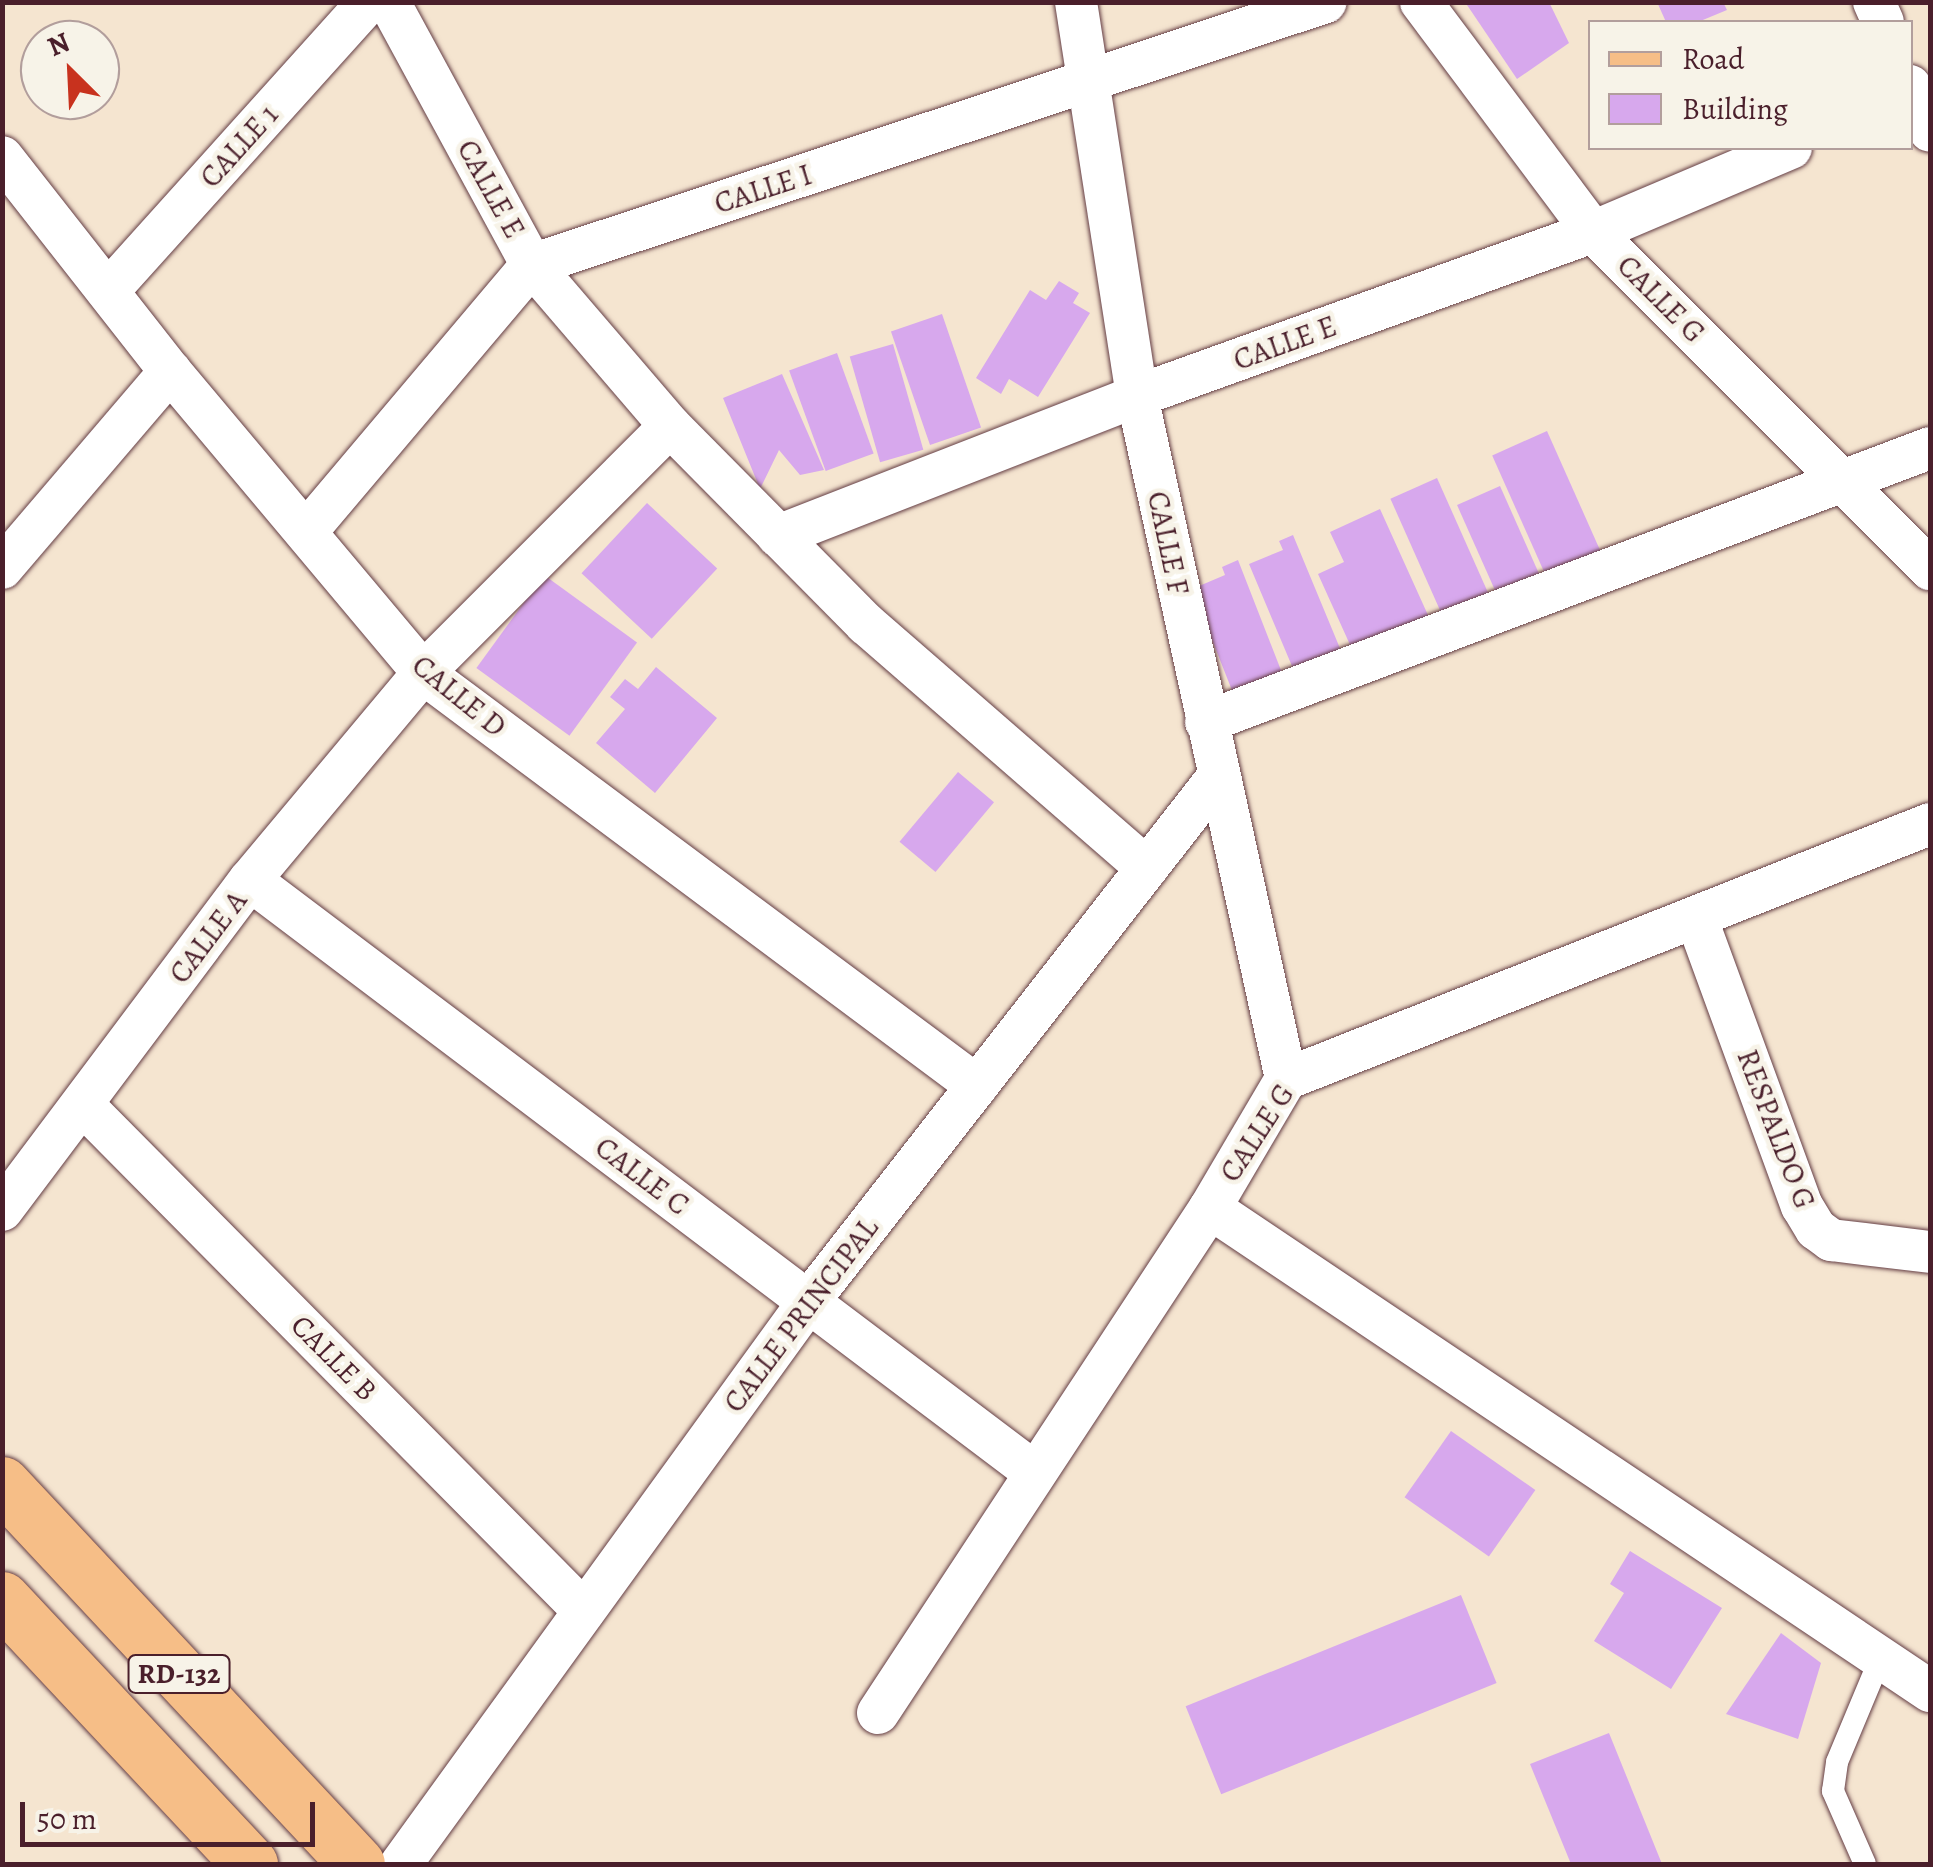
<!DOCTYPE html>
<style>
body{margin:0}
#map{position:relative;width:1933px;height:1867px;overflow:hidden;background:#f5e5d0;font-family:Alegreya,serif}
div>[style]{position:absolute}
.building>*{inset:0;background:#d7a8ed;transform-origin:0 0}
.roads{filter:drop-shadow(0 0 2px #643d44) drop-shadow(0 0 2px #643d44)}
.service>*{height:22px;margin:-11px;padding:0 11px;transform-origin:11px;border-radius:11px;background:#fff}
.minor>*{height:42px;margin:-21px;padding:0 21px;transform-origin:21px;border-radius:21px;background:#fff}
.primary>*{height:55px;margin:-27.5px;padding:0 27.5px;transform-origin:27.5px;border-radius:27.5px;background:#f6be87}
span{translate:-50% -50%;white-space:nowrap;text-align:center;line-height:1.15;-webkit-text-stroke:9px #f7f3e8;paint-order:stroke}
.shield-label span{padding:2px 8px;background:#f7f3e8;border:2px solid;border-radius:8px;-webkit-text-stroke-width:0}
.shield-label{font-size:28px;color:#4a1f2b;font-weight:700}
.street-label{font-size:30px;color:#4a1f2b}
.frame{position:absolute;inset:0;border:5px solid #4a1f2b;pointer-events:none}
.legend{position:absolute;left:1588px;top:20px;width:325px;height:130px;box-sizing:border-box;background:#f7f3e8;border:2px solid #b29e9c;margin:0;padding:12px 18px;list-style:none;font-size:30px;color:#4a1f2b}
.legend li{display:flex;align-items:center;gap:20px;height:50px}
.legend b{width:50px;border:2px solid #b29e9c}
.north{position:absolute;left:20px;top:20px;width:100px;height:100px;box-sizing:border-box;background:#f7f3e8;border:2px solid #b29e9c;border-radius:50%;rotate:336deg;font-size:28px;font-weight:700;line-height:40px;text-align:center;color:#4a1f2b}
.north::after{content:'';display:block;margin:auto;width:35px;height:45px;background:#c8321e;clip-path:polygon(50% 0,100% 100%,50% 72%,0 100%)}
.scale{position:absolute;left:20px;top:1802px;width:295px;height:45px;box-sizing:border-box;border:5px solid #4a1f2b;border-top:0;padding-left:12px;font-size:30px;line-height:35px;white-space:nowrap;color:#4a1f2b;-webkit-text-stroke:8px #f7f3e8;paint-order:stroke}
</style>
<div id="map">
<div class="building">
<div style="clip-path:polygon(1465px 2px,1549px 2px,1569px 43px,1517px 79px)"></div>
<div style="clip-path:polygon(1657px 2px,1723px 2px,1727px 10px,1698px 22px,1666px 22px)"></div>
<div style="clip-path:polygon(1059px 281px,1079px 293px,1073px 303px,1090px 313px,1038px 397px,1009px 379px,1001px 394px,976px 378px,1030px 290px,1046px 300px)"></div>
<div style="left:942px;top:314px;width:120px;height:54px;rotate:71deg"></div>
<div style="left:893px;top:344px;width:110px;height:45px;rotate:74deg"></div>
<div style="left:837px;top:353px;width:107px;height:51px;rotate:70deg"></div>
<div style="clip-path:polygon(782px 374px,824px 470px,800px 475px,779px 450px,760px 489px,723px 398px)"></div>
<div style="left:1547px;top:431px;width:131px;height:60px;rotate:66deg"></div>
<div style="left:1437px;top:478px;width:131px;height:51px;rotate:66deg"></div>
<div style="left:1500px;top:486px;width:99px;height:47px;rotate:66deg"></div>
<div style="left:647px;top:503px;width:96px;height:96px;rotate:43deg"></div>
<div style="clip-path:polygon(1380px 509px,1432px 624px,1356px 658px,1318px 574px,1344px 562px,1330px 532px)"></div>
<div style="clip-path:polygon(1293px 535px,1344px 658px,1297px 678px,1249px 564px,1283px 550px,1279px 541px)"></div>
<div style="clip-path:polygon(1238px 560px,1284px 678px,1235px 698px,1192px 589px,1225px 575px,1222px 567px)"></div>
<div style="left:544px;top:575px;width:115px;height:115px;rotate:36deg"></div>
<div style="clip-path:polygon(656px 667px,717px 718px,655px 793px,596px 743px,625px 709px,610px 697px,625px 679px,638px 689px)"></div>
<div style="left:958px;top:772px;width:47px;height:91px;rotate:40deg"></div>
<div style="left:1451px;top:1431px;width:103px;height:81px;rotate:35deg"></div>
<div style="clip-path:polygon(1630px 1551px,1722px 1608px,1671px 1689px,1594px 1641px,1624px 1593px,1610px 1584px)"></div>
<div style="left:1461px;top:1595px;width:95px;height:297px;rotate:68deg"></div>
<div style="clip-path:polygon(1781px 1633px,1821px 1663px,1798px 1739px,1726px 1714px)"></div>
<div style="clip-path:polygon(1609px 1733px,1662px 1864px,1571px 1864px,1530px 1764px)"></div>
</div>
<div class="roads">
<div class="service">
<div style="left:1865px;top:1864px;width:80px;rotate:-113.7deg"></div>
<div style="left:1833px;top:1791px;width:29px;rotate:-82deg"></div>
<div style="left:1837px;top:1762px;width:114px;rotate:-67.3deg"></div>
</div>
<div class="minor">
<div style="left:389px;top:2px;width:299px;rotate:61.5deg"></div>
<div style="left:532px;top:265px;width:212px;rotate:49.4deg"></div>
<div style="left:670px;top:426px;width:279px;rotate:45.3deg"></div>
<div style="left:866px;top:624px;width:372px;rotate:41deg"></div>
<div style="left:1076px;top:2px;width:399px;rotate:81.2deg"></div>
<div style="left:1137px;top:396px;width:699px;rotate:77.69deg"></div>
<div style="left:1421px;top:2px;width:287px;rotate:53.2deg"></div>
<div style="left:1593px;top:232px;width:477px;rotate:45deg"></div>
<div style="left:1874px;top:2px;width:22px;rotate:66deg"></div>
<div style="left:1910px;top:86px;width:49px;rotate:66deg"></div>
<div style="left:2px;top:157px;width:272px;rotate:51.9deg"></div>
<div style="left:170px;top:371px;width:394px;rotate:50deg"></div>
<div style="left:423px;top:673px;width:691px;rotate:36.7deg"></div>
<div style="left:109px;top:290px;width:387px;rotate:-48deg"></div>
<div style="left:306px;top:532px;width:350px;rotate:-49.8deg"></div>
<div style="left:532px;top:265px;width:836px;rotate:-18.33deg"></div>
<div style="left:778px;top:536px;width:385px;rotate:-21.3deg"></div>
<div style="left:1137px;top:396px;width:485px;rotate:-19.8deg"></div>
<div style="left:1593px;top:232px;width:215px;rotate:-23deg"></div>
<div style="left:2px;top:568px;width:259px;rotate:-49.5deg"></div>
<div style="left:1206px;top:722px;width:774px;rotate:-20.73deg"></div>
<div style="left:250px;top:880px;width:982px;rotate:37.06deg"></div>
<div style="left:1696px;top:917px;width:308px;rotate:69.9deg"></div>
<div style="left:1802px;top:1206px;width:27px;rotate:59deg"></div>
<div style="left:1816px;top:1229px;width:19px;rotate:36deg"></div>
<div style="left:1831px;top:1240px;width:100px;rotate:6.9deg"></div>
<div style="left:83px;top:1105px;width:712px;rotate:45.28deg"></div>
<div style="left:1210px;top:1208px;width:867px;rotate:33.86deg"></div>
<div style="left:2px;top:1210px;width:413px;rotate:-53.1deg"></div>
<div style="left:250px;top:880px;width:270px;rotate:-50.1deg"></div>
<div style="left:423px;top:673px;width:349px;rotate:-45deg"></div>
<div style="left:878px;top:1713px;width:604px;rotate:-56.68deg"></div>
<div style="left:1210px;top:1208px;width:150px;rotate:-59.5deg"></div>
<div style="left:1286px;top:1079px;width:693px;rotate:-21.6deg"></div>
<div style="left:401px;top:1864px;width:695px;rotate:-54.07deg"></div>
<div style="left:809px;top:1301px;width:665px;rotate:-52.03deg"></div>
</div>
<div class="primary">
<div style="left:2px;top:1484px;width:520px;rotate:46.95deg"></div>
<div style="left:2px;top:1599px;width:363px;rotate:46.9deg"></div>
</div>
</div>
<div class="shield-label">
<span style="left:179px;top:1674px">RD-132</span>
</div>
<div class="street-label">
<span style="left:239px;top:146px;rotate:-48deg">CALLE 1</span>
<span style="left:491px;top:189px;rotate:61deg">CALLE E</span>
<span style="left:763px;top:189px;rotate:-18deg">CALLE I</span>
<span style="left:1661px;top:299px;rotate:45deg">CALLE G</span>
<span style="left:1285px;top:343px;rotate:-20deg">CALLE E</span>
<span style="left:1168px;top:543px;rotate:78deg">CALLE F</span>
<span style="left:459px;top:696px;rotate:39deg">CALLE D</span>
<span style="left:208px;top:937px;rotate:-53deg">CALLE A</span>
<span style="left:1776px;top:1129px;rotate:69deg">RESPALDO G</span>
<span style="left:1257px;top:1133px;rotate:-57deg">CALLE G</span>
<span style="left:642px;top:1176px;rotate:37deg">CALLE C</span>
<span style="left:801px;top:1315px;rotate:-53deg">CALLE PRINCIPAL</span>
<span style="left:334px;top:1358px;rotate:45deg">CALLE B</span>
</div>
<div class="frame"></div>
<ul class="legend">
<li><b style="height:12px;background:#f6be87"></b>Road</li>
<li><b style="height:28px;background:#d7a8ed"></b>Building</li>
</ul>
<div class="north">N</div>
<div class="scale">50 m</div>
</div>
